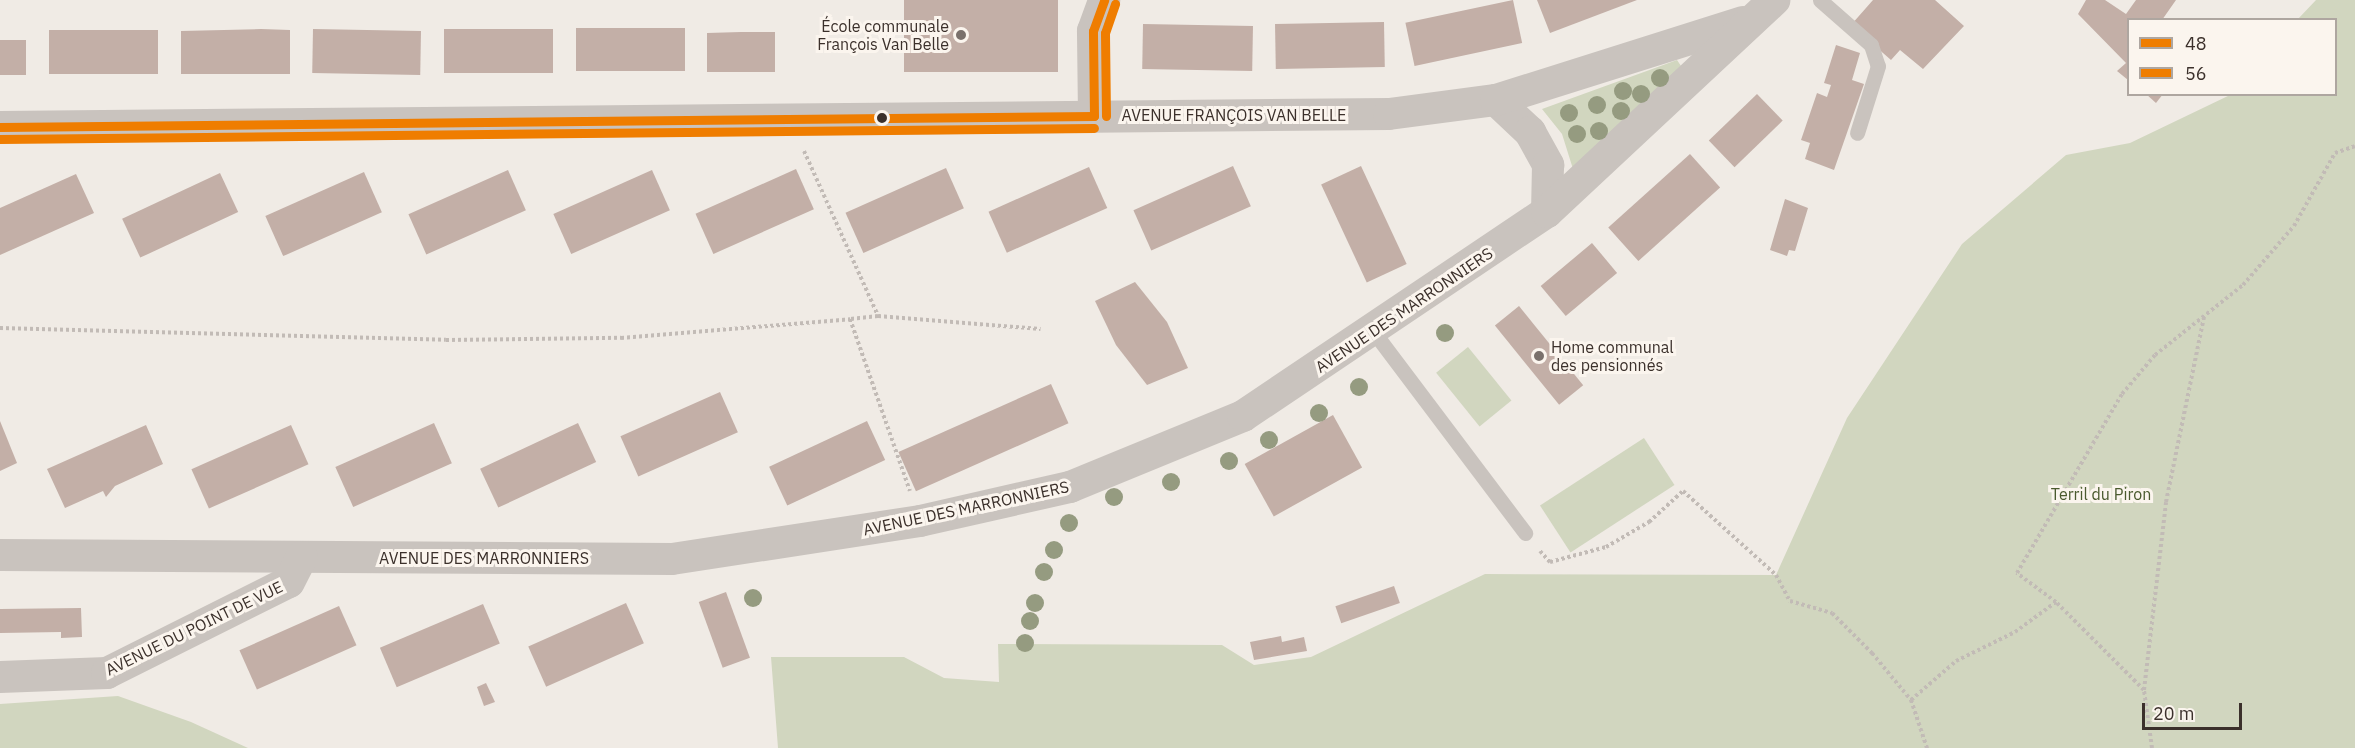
<!DOCTYPE html>
<meta charset="utf-8">
<style>
body{margin:0}
#map{position:relative;width:2355px;height:748px;overflow:hidden;background:#f0ebe5;font-family:"IBM Plex Sans",sans-serif}
div>[style]{position:absolute}
.green>*{inset:0;background:#d1d6bf;transform-origin:0 0}
.building>*{inset:0;background:#c3afa7;transform-origin:0 0}
.path>*{height:4px;margin-top:-2px;transform-origin:0;background:repeating-linear-gradient(90deg,#c2bbb6 0 3px,transparent 0 6px)}
.service>*{height:15px;margin:-7.5px;padding:0 7.5px;transform-origin:7.5px;border-radius:7.5px;background:#c9c3be}
.minor>*{height:32px;margin:-16px;padding:0 16px;transform-origin:16px;border-radius:16px;background:#c9c3be}
.bus-1>*{height:9px;margin:-4.5px;padding:0 4.5px;transform-origin:4.5px;border-radius:4.5px;background:#ef7d00}
.bus-2>*{height:9px;margin:-4.5px;padding:0 4.5px;transform-origin:4.5px;border-radius:4.5px;background:#ef7d00}
.trees>*{width:18px;height:18px;margin:-9px;border-radius:50%;background:#959b80}
.dots>*{width:16px;height:16px;translate:-50% -50%;box-sizing:border-box;border:3px solid #fbf5ee;border-radius:50%}
span{translate:-50% -50%;white-space:nowrap;text-align:center;line-height:1.15;-webkit-text-stroke:6px #fbf5ee;paint-order:stroke}
.poi-label{font-size:16px;color:#3b302b}
.right{translate:-100% -50%;text-align:right}
.left{translate:0 -50%;text-align:left}
.street-label{font-size:16px;color:#3b302b}
.park-label{font-size:16px;color:#4a5a2e}
.legend{position:absolute;left:2127px;top:18px;width:210px;height:78px;box-sizing:border-box;background:#fbf5ee;border:2px solid #aea6a0;margin:0;padding:8px 10px;list-style:none;font-size:18px;color:#3b302b}
.legend li{display:flex;align-items:center;gap:12px;height:30px}
.legend b{width:30px;border:2px solid #aea6a0}
.scale{position:absolute;left:2142px;top:703px;width:100px;height:27px;box-sizing:border-box;border:3px solid #3b302b;border-top:0;padding-left:8px;font-size:18px;line-height:21px;white-space:nowrap;color:#3b302b;-webkit-text-stroke:4px #fbf5ee;paint-order:stroke}
</style>
<div id="map">
<div class="green">
<div style="clip-path:polygon(2316px 0,2355px 0,2355px 748px,778px 748px,771px 657px,904px 657px,944px 678px,999px 682px,998px 644px,1222px 645px,1254px 665px,1311px 657px,1485px 574px,1776px 575px,1847px 418px,1962px 244px,2066px 155px,2130px 143px,2230px 95px,2336px 94px,2336px 20px,2298px 19px)"></div>
<div style="clip-path:polygon(1677px 60px,1683px 69px,1573px 169px,1562px 134px,1542px 109px)"></div>
<div style="left:1468px;top:347px;width:69px;height:41px;rotate:51deg"></div>
<div style="left:1644px;top:438px;width:56px;height:124px;rotate:57deg"></div>
<div style="clip-path:polygon(118px 696px,191px 722px,248px 748px,0 748px,0 704px)"></div>
</div>
<div class="building">
<div style="left:904px;top:0;width:154px;height:72px"></div>
<div style="left:1513px;top:0;width:44px;height:110px;rotate:78deg"></div>
<div style="clip-path:polygon(1537px 0,1637px 0,1550px 33px)"></div>
<div style="clip-path:polygon(1873px 0,1935px 0,1964px 26px,1923px 69px,1900px 50px,1891px 60px,1851px 25px)"></div>
<div style="clip-path:polygon(2086px 0,2105px 0,2126px 14px,2136px 0,2176px 0,2162px 20px,2128px 20px,2128px 80px,2117px 71px,2126px 63px,2078px 14px)"></div>
<div style="left:1384px;top:22px;width:45px;height:109px;rotate:89deg"></div>
<div style="left:1143px;top:24px;width:110px;height:45px;rotate:1deg"></div>
<div style="left:576px;top:28px;width:109px;height:43px"></div>
<div style="clip-path:polygon(261px 29px,290px 30px,290px 74px,181px 74px,181px 31px)"></div>
<div style="left:313px;top:29px;width:108px;height:44px;rotate:1deg"></div>
<div style="left:444px;top:29px;width:109px;height:44px"></div>
<div style="left:158px;top:30px;width:44px;height:109px;rotate:90deg"></div>
<div style="clip-path:polygon(741px 32px,775px 32px,775px 72px,707px 72px,707px 33px)"></div>
<div style="left:0;top:40px;width:26px;height:35px"></div>
<div style="clip-path:polygon(1836px 45px,1860px 53px,1852px 80px,1864px 84px,1834px 170px,1805px 159px,1810px 143px,1801px 140px,1817px 93px,1827px 97px,1831px 85px,1824px 83px)"></div>
<div style="left:1757px;top:94px;width:37px;height:67px;rotate:46deg"></div>
<div style="clip-path:polygon(2146px 94px,2163px 94px,2156px 103px)"></div>
<div style="left:1690px;top:154px;width:45px;height:110px;rotate:48deg"></div>
<div style="left:1233px;top:166px;width:44px;height:109px;rotate:66deg"></div>
<div style="left:1361px;top:166px;width:108px;height:44px;rotate:65deg"></div>
<div style="left:1089px;top:167px;width:45px;height:110px;rotate:66deg"></div>
<div style="left:946px;top:168px;width:44px;height:110px;rotate:66deg"></div>
<div style="left:796px;top:169px;width:44px;height:110px;rotate:66deg"></div>
<div style="left:508px;top:170px;width:44px;height:109px;rotate:66deg"></div>
<div style="left:652px;top:170px;width:44px;height:108px;rotate:66deg"></div>
<div style="left:364px;top:172px;width:44px;height:108px;rotate:66deg"></div>
<div style="left:220px;top:173px;width:43px;height:108px;rotate:65deg"></div>
<div style="clip-path:polygon(76px 174px,94px 213px,0 255px,0 208px)"></div>
<div style="clip-path:polygon(1785px 199px,1808px 208px,1795px 251px,1789px 250px,1787px 256px,1770px 250px)"></div>
<div style="left:1592px;top:243px;width:39px;height:67px;rotate:50deg"></div>
<div style="clip-path:polygon(1135px 282px,1167px 322px,1188px 368px,1147px 385px,1116px 345px,1095px 301px)"></div>
<div style="left:1519px;top:306px;width:102px;height:31px;rotate:51deg"></div>
<div style="left:1051px;top:384px;width:43px;height:167px;rotate:66deg"></div>
<div style="left:720px;top:392px;width:44px;height:109px;rotate:66deg"></div>
<div style="left:1333px;top:415px;width:60px;height:101px;rotate:61deg"></div>
<div style="clip-path:polygon(0 421px,17px 463px,0 471px)"></div>
<div style="left:867px;top:421px;width:43px;height:108px;rotate:65deg"></div>
<div style="left:434px;top:423px;width:44px;height:108px;rotate:66deg"></div>
<div style="left:578px;top:423px;width:43px;height:108px;rotate:65deg"></div>
<div style="clip-path:polygon(146px 425px,163px 464px,115px 486px,106px 497px,103px 491px,65px 508px,47px 469px)"></div>
<div style="left:291px;top:425px;width:43px;height:109px;rotate:66deg"></div>
<div style="left:1394px;top:586px;width:18px;height:62px;rotate:71deg"></div>
<div style="left:726px;top:592px;width:70px;height:29px;rotate:70deg"></div>
<div style="left:626px;top:603px;width:44px;height:107px;rotate:66deg"></div>
<div style="left:483px;top:604px;width:43px;height:112px;rotate:67deg"></div>
<div style="left:339px;top:606px;width:43px;height:109px;rotate:66deg"></div>
<div style="clip-path:polygon(0 609px,81px 608px,82px 637px,61px 638px,61px 632px,0 633px)"></div>
<div style="clip-path:polygon(1281px 636px,1282px 642px,1304px 637px,1307px 651px,1254px 660px,1250px 642px)"></div>
<div style="clip-path:polygon(486px 683px,495px 702px,484px 706px,477px 687px)"></div>
</div>
<div class="path">
<div style="left:804px;top:151px;width:181px;rotate:65.8deg"></div>
<div style="left:878px;top:316px;width:28px;rotate:174deg"></div>
<div style="left:850px;top:319px;width:182px;rotate:70.8deg"></div>
<div style="left:878px;top:316px;width:163px;rotate:4.6deg"></div>
<div style="left:0;top:328px;width:446px;rotate:1.5deg"></div>
<div style="left:446px;top:340px;width:175px;rotate:-0.7deg"></div>
<div style="left:621px;top:338px;width:230px;rotate:-4.7deg"></div>
<div style="left:1540px;top:551px;width:15px;rotate:48deg"></div>
<div style="left:1550px;top:562px;width:58px;rotate:-15deg"></div>
<div style="left:1606px;top:547px;width:50px;rotate:-30.2deg"></div>
<div style="left:1649px;top:522px;width:46px;rotate:-42.4deg"></div>
<div style="left:1683px;top:491px;width:125px;rotate:42.1deg"></div>
<div style="left:1776px;top:575px;width:30px;rotate:62deg"></div>
<div style="left:1790px;top:601px;width:44px;rotate:15.9deg"></div>
<div style="left:1832px;top:613px;width:57px;rotate:45deg"></div>
<div style="left:1872px;top:653px;width:61px;rotate:50.3deg"></div>
<div style="left:1911px;top:700px;width:51px;rotate:71.6deg"></div>
<div style="left:2144px;top:690px;width:189px;rotate:-83.3deg"></div>
<div style="left:2166px;top:502px;width:189px;rotate:-78.4deg"></div>
<div style="left:1911px;top:700px;width:60px;rotate:-40.9deg"></div>
<div style="left:1956px;top:661px;width:66px;rotate:-26.2deg"></div>
<div style="left:2015px;top:632px;width:51px;rotate:-36.2deg"></div>
<div style="left:2152px;top:748px;width:59px;rotate:-97.9deg"></div>
<div style="left:2144px;top:690px;width:124px;rotate:-135deg"></div>
<div style="left:2056px;top:602px;width:49px;rotate:-143.4deg"></div>
<div style="left:2017px;top:573px;width:208px;rotate:-59.6deg"></div>
<div style="left:2122px;top:394px;width:51px;rotate:-49.8deg"></div>
<div style="left:2155px;top:355px;width:112px;rotate:-38.5deg"></div>
<div style="left:2243px;top:285px;width:78px;rotate:-49.2deg"></div>
<div style="left:2294px;top:226px;width:84px;rotate:-60.7deg"></div>
<div style="left:2335px;top:153px;width:21px;rotate:-19deg"></div>
</div>
<div class="service">
<div style="left:1820px;top:0;width:68px;rotate:41.4deg"></div>
<div style="left:1871px;top:45px;width:22px;rotate:72deg"></div>
<div style="left:1878px;top:66px;width:70px;rotate:107.4deg"></div>
<div style="left:1373px;top:331px;width:253px;rotate:53deg"></div>
</div>
<div class="minor">
<div style="left:1496px;top:100px;width:47px;rotate:43.3deg"></div>
<div style="left:1530px;top:132px;width:38px;rotate:61deg"></div>
<div style="left:1548px;top:165px;width:47px;rotate:91.2deg"></div>
<div style="left:1094px;top:116px;width:85px;rotate:-90.7deg"></div>
<div style="left:1093px;top:31px;width:33px;rotate:-70deg"></div>
<div style="left:0;top:127px;width:1389px;rotate:-0.54deg"></div>
<div style="left:1389px;top:114px;width:108px;rotate:-7.5deg"></div>
<div style="left:1496px;top:100px;width:259px;rotate:-17.5deg"></div>
<div style="left:0;top:555px;width:672px;rotate:0.34deg"></div>
<div style="left:672px;top:559px;width:251px;rotate:-8.7deg"></div>
<div style="left:920px;top:521px;width:154px;rotate:-12.8deg"></div>
<div style="left:1070px;top:487px;width:187px;rotate:-22.3deg"></div>
<div style="left:1243px;top:416px;width:366px;rotate:-33.9deg"></div>
<div style="left:1547px;top:212px;width:311px;rotate:-43deg"></div>
<div style="left:0;top:677px;width:107px;rotate:-2.1deg"></div>
<div style="left:107px;top:673px;width:203px;rotate:-26.6deg"></div>
<div style="left:289px;top:582px;width:28px;rotate:-63deg"></div>
</div>
<div class="bus-1">
<div style="left:1094px;top:116px;width:85px;rotate:-90.7deg"></div>
<div style="left:1093px;top:31px;width:33px;rotate:-70deg"></div>
<div style="left:0;top:127px;width:1094px;rotate:-0.58deg"></div>
</div>
<div class="bus-2">
<div style="left:1106px;top:116px;width:83px;rotate:-90.7deg"></div>
<div style="left:1105px;top:33px;width:31px;rotate:-71deg"></div>
<div style="left:0;top:139px;width:1094px;rotate:-0.58deg"></div>
</div>
<div class="trees">
<div style="left:1660px;top:78px"></div>
<div style="left:1623px;top:91px"></div>
<div style="left:1641px;top:94px"></div>
<div style="left:1597px;top:105px"></div>
<div style="left:1621px;top:111px"></div>
<div style="left:1569px;top:113px"></div>
<div style="left:1599px;top:131px"></div>
<div style="left:1577px;top:134px"></div>
<div style="left:1445px;top:333px"></div>
<div style="left:1359px;top:387px"></div>
<div style="left:1319px;top:413px"></div>
<div style="left:1269px;top:440px"></div>
<div style="left:1229px;top:461px"></div>
<div style="left:1171px;top:482px"></div>
<div style="left:1114px;top:497px"></div>
<div style="left:1069px;top:523px"></div>
<div style="left:1054px;top:550px"></div>
<div style="left:1044px;top:572px"></div>
<div style="left:753px;top:598px"></div>
<div style="left:1035px;top:603px"></div>
<div style="left:1030px;top:621px"></div>
<div style="left:1025px;top:643px"></div>
</div>
<div class="dots">
<div style="left:961px;top:35px;background:#7a716c"></div>
<div style="left:882px;top:118px;background:#3b302b"></div>
<div style="left:1539px;top:356px;background:#7a716c"></div>
</div>
<div class="poi-label">
<span class="right" style="left:949px;top:35px">École communale<br>François Van Belle</span>
<span class="left" style="left:1551px;top:356px">Home communal<br>des pensionnés</span>
</div>
<div class="street-label">
<span style="left:1234px;top:115px">AVENUE FRANÇOIS VAN BELLE</span>
<span style="left:1404px;top:310px;rotate:-34deg">AVENUE DES MARRONNIERS</span>
<span style="left:966px;top:508px;rotate:-12deg">AVENUE DES MARRONNIERS</span>
<span style="left:484px;top:558px">AVENUE DES MARRONNIERS</span>
<span style="left:194px;top:628px;rotate:-26deg">AVENUE DU POINT DE VUE</span>
</div>
<div class="park-label">
<span style="left:2101px;top:494px">Terril du Piron</span>
</div>
<ul class="legend">
<li><b style="height:8px;background:#ef7d00"></b>48</li>
<li><b style="height:8px;background:#ef7d00"></b>56</li>
</ul>
<div class="scale">20 m</div>
</div>
